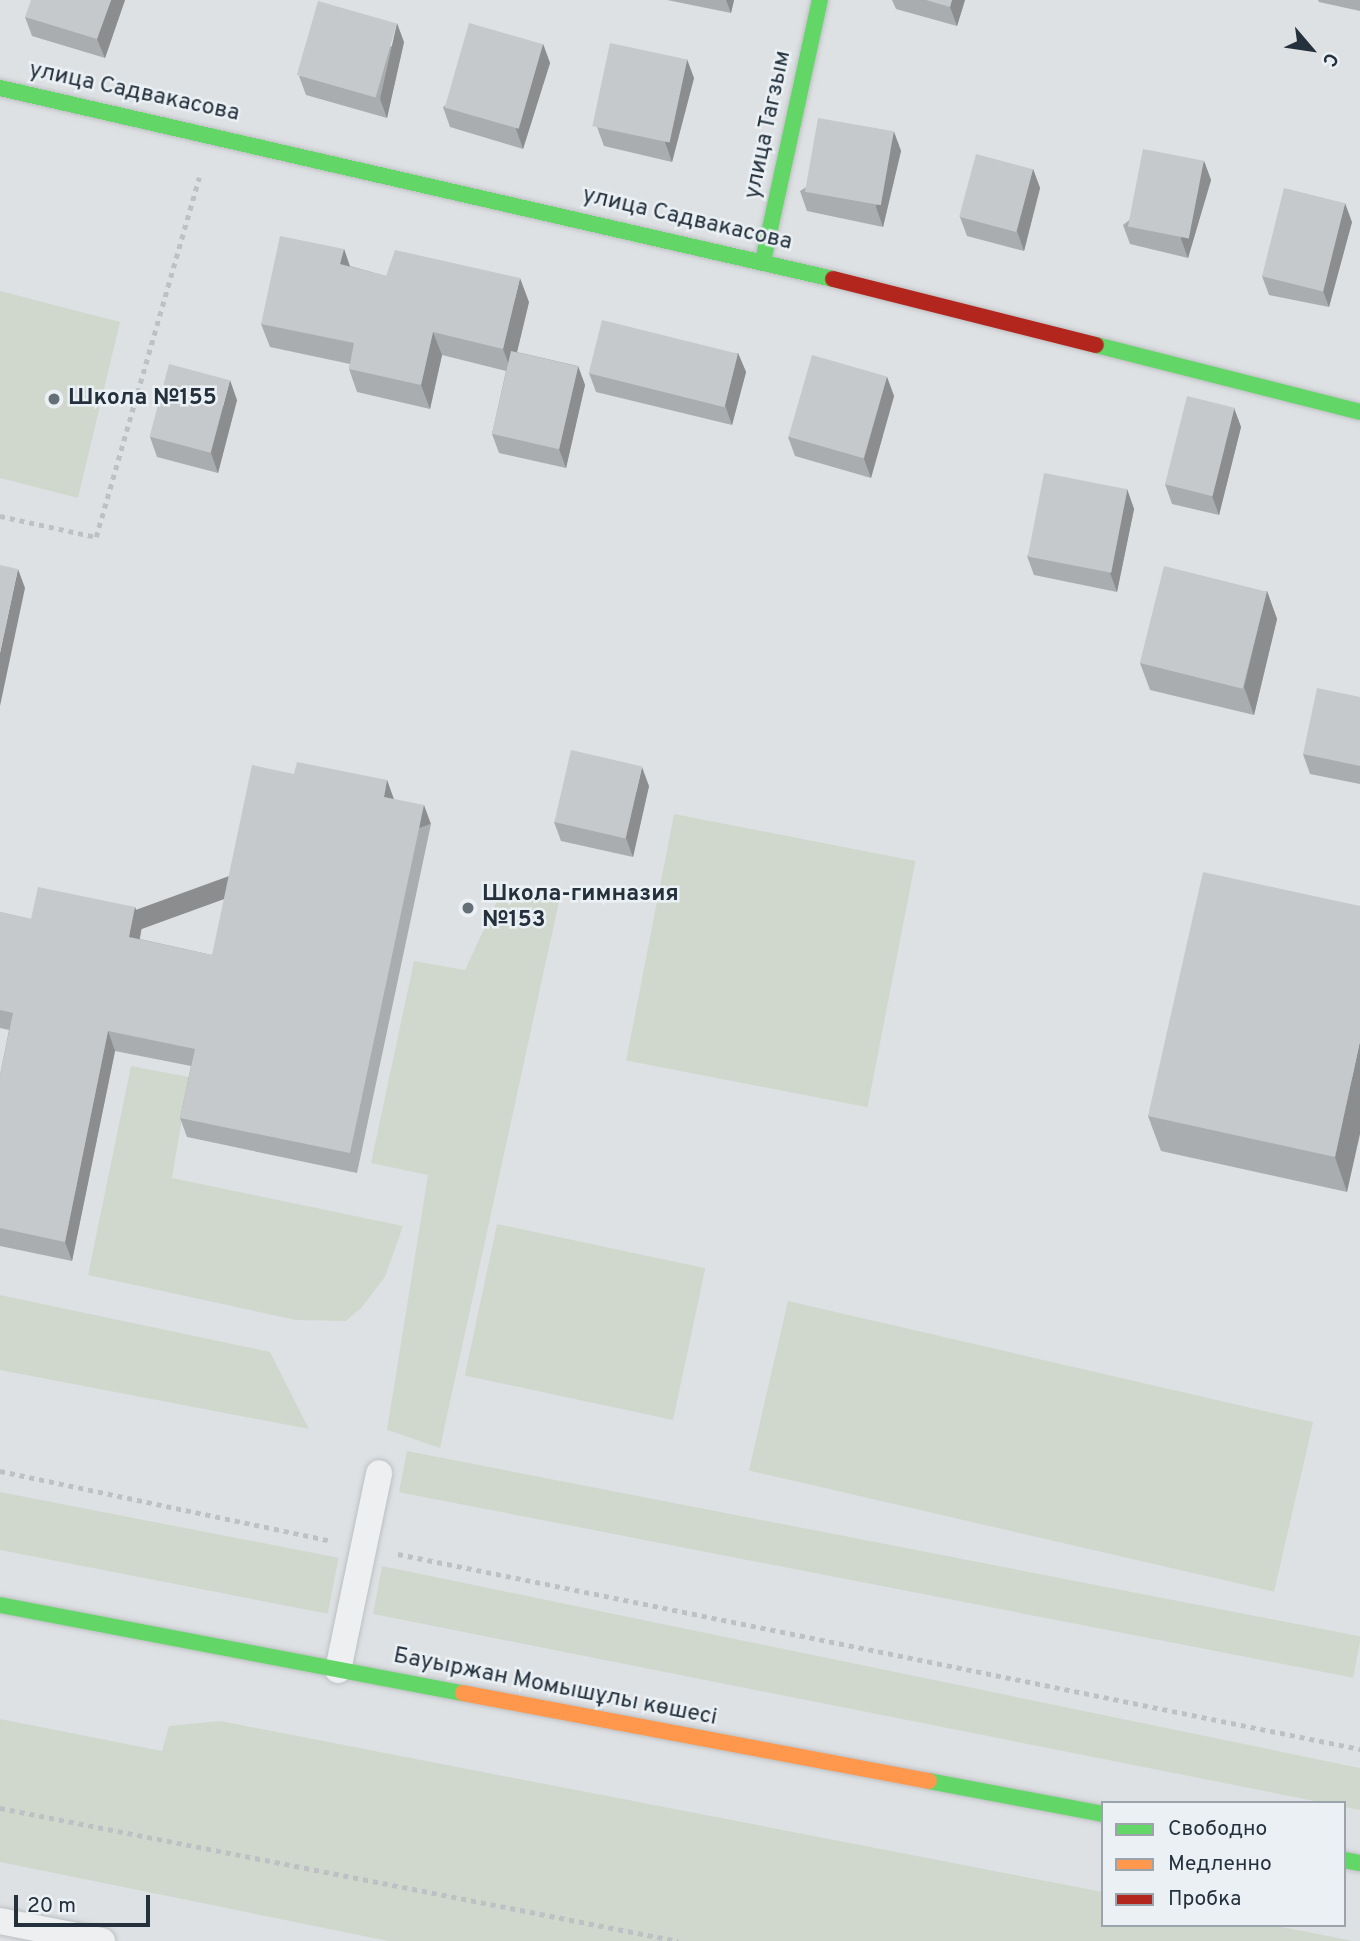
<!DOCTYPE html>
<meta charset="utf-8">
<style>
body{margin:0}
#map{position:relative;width:1360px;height:1941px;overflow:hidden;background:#dee1e3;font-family:Overpass,sans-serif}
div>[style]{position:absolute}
.green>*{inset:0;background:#d0d8ce;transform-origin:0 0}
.path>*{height:4.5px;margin-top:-2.25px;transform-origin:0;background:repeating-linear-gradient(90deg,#bdc1c4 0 5px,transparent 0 10px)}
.roads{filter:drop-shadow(0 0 2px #bcbfc1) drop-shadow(0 0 2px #bcbfc1)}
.lane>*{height:26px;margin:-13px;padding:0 13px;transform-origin:13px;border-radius:13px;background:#edeff1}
.fast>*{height:16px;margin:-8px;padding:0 8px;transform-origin:8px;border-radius:8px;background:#63d668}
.slow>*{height:16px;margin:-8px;padding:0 8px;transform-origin:8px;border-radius:8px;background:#ff974d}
.jam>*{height:16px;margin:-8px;padding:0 8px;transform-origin:8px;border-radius:8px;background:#b3261e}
.wall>*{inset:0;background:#aaadaf}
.shaded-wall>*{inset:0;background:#8b8d8e;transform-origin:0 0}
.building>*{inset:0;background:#c6c9cb;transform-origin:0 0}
.dots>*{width:19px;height:19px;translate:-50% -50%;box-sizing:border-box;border:4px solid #eaf0f4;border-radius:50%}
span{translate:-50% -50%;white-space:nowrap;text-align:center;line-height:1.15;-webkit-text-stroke:5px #eaf0f4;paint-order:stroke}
.street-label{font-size:23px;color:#24313d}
.poi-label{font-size:23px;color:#24313d;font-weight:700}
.left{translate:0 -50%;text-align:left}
.legend{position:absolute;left:1101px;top:1801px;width:245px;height:126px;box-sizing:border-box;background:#eaf0f4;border:2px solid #9ba4ab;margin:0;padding:9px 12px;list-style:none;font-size:21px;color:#24313d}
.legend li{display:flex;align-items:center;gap:14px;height:35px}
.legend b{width:35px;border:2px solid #9ba4ab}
.north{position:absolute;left:1276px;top:14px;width:70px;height:70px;-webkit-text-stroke:5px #eaf0f4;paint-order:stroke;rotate:119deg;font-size:19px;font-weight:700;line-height:28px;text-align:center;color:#24313d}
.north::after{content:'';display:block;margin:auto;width:24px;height:32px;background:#24313d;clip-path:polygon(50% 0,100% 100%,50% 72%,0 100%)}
.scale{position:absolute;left:14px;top:1895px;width:136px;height:32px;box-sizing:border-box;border:4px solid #24313d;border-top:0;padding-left:9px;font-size:21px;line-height:24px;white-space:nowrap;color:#24313d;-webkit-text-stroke:5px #eaf0f4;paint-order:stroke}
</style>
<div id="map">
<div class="green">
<div style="clip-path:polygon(0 291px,120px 322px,78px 498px,0 478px)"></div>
<div style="left:674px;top:814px;width:246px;height:251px;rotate:11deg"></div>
<div style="clip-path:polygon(504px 886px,560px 897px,440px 1448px,387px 1430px,428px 1175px,371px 1163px,414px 961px,465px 970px)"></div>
<div style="clip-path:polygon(131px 1066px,189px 1077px,172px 1178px,403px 1226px,385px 1277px,361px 1308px,346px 1321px,296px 1320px,88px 1275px)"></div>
<div style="left:497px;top:1224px;width:213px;height:155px;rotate:12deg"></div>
<div style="clip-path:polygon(0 1295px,270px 1352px,309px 1429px,0 1370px)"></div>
<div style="left:788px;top:1301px;width:539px;height:174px;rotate:13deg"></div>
<div style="left:407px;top:1451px;width:972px;height:42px;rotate:11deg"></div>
<div style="left:0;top:1492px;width:345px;height:57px;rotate:11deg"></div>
<div style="clip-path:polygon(382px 1566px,1360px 1768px,1360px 1810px,373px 1614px)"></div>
<div style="clip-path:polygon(0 1719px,162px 1751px,169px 1726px,220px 1721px,1103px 1892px,1103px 1925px,1272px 1925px,1353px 1941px,388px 1941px,0 1862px)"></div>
</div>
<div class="path">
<div style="left:0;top:516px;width:98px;rotate:12.3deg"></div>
<div style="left:96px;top:537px;width:374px;rotate:-74deg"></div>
<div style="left:0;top:1471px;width:335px;rotate:11.9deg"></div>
<div style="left:398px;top:1554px;width:982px;rotate:11.46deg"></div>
<div style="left:0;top:1808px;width:691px;rotate:11.1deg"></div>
</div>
<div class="roads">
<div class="lane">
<div style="left:338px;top:1670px;width:201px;rotate:-78.2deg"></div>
<div style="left:0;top:1921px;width:104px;rotate:11.1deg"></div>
</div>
<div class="fast">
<div style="left:0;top:88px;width:855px;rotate:12.91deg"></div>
<div style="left:763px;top:261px;width:267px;rotate:-77.7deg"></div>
<div style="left:1096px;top:345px;width:272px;rotate:14.2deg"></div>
<div style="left:0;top:1605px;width:471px;rotate:10.8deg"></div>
<div style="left:929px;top:1781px;width:177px;rotate:10.7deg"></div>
<div style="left:1344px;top:1860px;width:16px;rotate:11deg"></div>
</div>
<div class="slow">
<div style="left:463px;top:1693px;width:474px;rotate:10.7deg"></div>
</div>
<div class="jam">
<div style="left:833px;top:279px;width:271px;rotate:14.1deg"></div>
</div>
</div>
<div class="wall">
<div style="clip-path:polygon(125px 0,105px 58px,32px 36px,25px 17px)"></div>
<div style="clip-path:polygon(667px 0,734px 0,731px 13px)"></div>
<div style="clip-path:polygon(892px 0,965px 0,957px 26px,896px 9px)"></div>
<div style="clip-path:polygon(1318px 0,1360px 0,1360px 11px,1319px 2px)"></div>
<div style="clip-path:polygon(404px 42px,387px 118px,306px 95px,299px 76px)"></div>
<div style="clip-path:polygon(543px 44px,550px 63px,523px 149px,450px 127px,443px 107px)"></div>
<div style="clip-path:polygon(694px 78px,672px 162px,604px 146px,597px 127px)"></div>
<div style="clip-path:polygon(894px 132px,901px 151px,883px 227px,807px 211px,800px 191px)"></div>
<div style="clip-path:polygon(1204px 161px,1211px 180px,1188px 258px,1130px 244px,1123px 225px)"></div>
<div style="clip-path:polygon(1033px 169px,1040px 188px,1024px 251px,967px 236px,960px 217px)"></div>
<div style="clip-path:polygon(1352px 222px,1329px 307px,1269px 295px,1262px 276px)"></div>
<div style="clip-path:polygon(344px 249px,350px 266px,386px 276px,529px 302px,517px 352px,578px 366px,585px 385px,566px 468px,499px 453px,492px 434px,506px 371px,442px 355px,430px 409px,357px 392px,349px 369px,350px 364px,270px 347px,261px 324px)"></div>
<div style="clip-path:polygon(738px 353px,746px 372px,732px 425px,596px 392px,589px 373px)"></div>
<div style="clip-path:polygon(887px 377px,894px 396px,871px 478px,795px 456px,788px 437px)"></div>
<div style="clip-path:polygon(237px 400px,218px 473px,157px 457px,150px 437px)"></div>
<div style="clip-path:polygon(1234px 408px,1241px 427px,1219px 515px,1172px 504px,1165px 484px)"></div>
<div style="clip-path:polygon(1127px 489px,1134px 509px,1117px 592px,1034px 575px,1027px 556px)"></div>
<div style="clip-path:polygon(1267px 591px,1277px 619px,1254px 715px,1150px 690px,1140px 663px)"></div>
<div style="clip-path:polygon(1360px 697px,1360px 784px,1310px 774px,1303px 754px)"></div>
<div style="clip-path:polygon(294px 774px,387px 780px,394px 799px,431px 824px,357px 1173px,187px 1137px,180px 1118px,191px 1066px,115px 1051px,72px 1261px,0 1246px,0 1075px,9px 1030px,0 1028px,0 912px,31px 919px,135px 907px,142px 926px,140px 939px,212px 955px)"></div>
<div style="clip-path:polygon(649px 786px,633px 857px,561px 841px,554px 822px)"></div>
<div style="clip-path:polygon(1360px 906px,1347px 1192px,1161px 1151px,1148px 1116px)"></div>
</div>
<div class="shaded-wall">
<div style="clip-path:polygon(111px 0,125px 0,105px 58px,97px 39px)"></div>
<div style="clip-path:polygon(726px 0,734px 0,731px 13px)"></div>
<div style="clip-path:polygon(952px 0,965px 0,957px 26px,950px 7px)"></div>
<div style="clip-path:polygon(397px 23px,404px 42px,387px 118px,380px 99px)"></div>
<div style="clip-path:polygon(543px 44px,550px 63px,523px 149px,516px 129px)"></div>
<div style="clip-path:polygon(687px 59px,694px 78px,672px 162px,665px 142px)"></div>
<div style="clip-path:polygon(894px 132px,901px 151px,883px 227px,876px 207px)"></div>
<div style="clip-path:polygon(1204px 161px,1211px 180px,1188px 258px,1181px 239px)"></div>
<div style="clip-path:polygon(1033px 169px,1040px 188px,1024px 251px,1017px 231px)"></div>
<div style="clip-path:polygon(1345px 203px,1352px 222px,1329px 307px,1322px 288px)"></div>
<div style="clip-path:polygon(344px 249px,352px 273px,340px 264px)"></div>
<div style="clip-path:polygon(520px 278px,529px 302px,512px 373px,503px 349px)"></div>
<div style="clip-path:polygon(433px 332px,442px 355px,430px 409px,421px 385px)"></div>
<div style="clip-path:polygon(738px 353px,746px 372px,732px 425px,725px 405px)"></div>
<div style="clip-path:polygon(578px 366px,585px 385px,566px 468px,559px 449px)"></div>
<div style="clip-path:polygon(887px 377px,894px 396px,871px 478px,864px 459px)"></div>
<div style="clip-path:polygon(230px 380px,237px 400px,218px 473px,211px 453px)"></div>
<div style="clip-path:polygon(1234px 408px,1241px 427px,1219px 515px,1212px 496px)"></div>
<div style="clip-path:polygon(1127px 489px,1134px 509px,1117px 592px,1110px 573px)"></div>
<div style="clip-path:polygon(18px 569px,25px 588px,0 706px,0 653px)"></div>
<div style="clip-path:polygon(1267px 591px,1277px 619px,1254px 715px,1244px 687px)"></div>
<div style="clip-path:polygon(642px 767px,649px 786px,633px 857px,626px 838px)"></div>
<div style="clip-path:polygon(387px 780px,394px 800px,384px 797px)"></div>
<div style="left:424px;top:805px;width:20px;height:356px;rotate:70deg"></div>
<div style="clip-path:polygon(135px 907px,142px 926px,136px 956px,129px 937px)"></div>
<div style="clip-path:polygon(108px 1031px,115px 1051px,72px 1261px,65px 1242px)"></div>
<div style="clip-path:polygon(1360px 1041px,1360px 1134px,1347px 1192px,1335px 1157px)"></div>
</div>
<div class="building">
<div style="clip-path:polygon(31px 0,111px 0,97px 39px,25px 17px)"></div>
<div style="clip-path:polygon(926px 0,952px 0,950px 7px)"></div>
<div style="left:318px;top:1px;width:82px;height:77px;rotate:16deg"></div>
<div style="left:469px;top:23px;width:77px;height:88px;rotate:16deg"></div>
<div style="left:610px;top:43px;width:79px;height:85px;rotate:12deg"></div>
<div style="left:818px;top:118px;width:77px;height:75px;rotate:10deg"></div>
<div style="left:1143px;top:149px;width:62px;height:79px;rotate:11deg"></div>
<div style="left:976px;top:154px;width:59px;height:65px;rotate:15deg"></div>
<div style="left:1284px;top:188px;width:63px;height:91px;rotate:14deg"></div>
<div style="clip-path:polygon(280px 236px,344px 249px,340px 264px,386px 276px,395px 250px,520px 278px,503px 349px,433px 332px,421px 385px,349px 369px,354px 343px,261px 324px)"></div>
<div style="left:602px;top:320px;width:140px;height:55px;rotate:14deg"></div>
<div style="left:511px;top:351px;width:69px;height:85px;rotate:13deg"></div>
<div style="left:812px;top:355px;width:78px;height:85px;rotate:16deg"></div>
<div style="left:169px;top:364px;width:63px;height:75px;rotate:15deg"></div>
<div style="left:1187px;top:396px;width:49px;height:91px;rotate:14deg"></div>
<div style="left:1044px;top:473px;width:85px;height:85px;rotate:11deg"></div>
<div style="clip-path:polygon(0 565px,18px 569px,0 653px)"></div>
<div style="left:1164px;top:566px;width:106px;height:100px;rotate:14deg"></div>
<div style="clip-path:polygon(1317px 688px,1360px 697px,1360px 766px,1303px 754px)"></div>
<div style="left:571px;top:750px;width:73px;height:74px;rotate:13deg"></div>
<div style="clip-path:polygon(297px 762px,387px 780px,384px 797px,424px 805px,350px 1153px,180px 1118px,195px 1049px,108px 1031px,65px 1242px,0 1228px,0 1075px,13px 1013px,0 1010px,0 912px,31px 919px,38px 887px,135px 907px,129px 937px,212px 955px,252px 765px,294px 774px)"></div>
<div style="clip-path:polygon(1203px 872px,1360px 906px,1360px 1041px,1335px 1157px,1148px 1116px)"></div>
</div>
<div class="dots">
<div style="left:54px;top:399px;background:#656f77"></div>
<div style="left:468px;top:908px;background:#656f77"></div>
</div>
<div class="street-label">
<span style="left:134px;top:93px;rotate:12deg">улица Садвакасова</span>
<span style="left:769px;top:125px;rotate:-78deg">улица Тагзым</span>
<span style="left:687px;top:220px;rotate:13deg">улица Садвакасова</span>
<span style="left:555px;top:1688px;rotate:11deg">Бауыржан Момышұлы көшесі</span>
</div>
<div class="poi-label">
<span class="left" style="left:68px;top:399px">Школа №155</span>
<span class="left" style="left:482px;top:908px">Школа-гимназия<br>№153</span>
</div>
<ul class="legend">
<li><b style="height:9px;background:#63d668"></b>Свободно</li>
<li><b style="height:9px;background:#ff974d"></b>Медленно</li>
<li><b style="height:9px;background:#b3261e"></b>Пробка</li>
</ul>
<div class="north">С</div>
<div class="scale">20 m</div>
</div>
